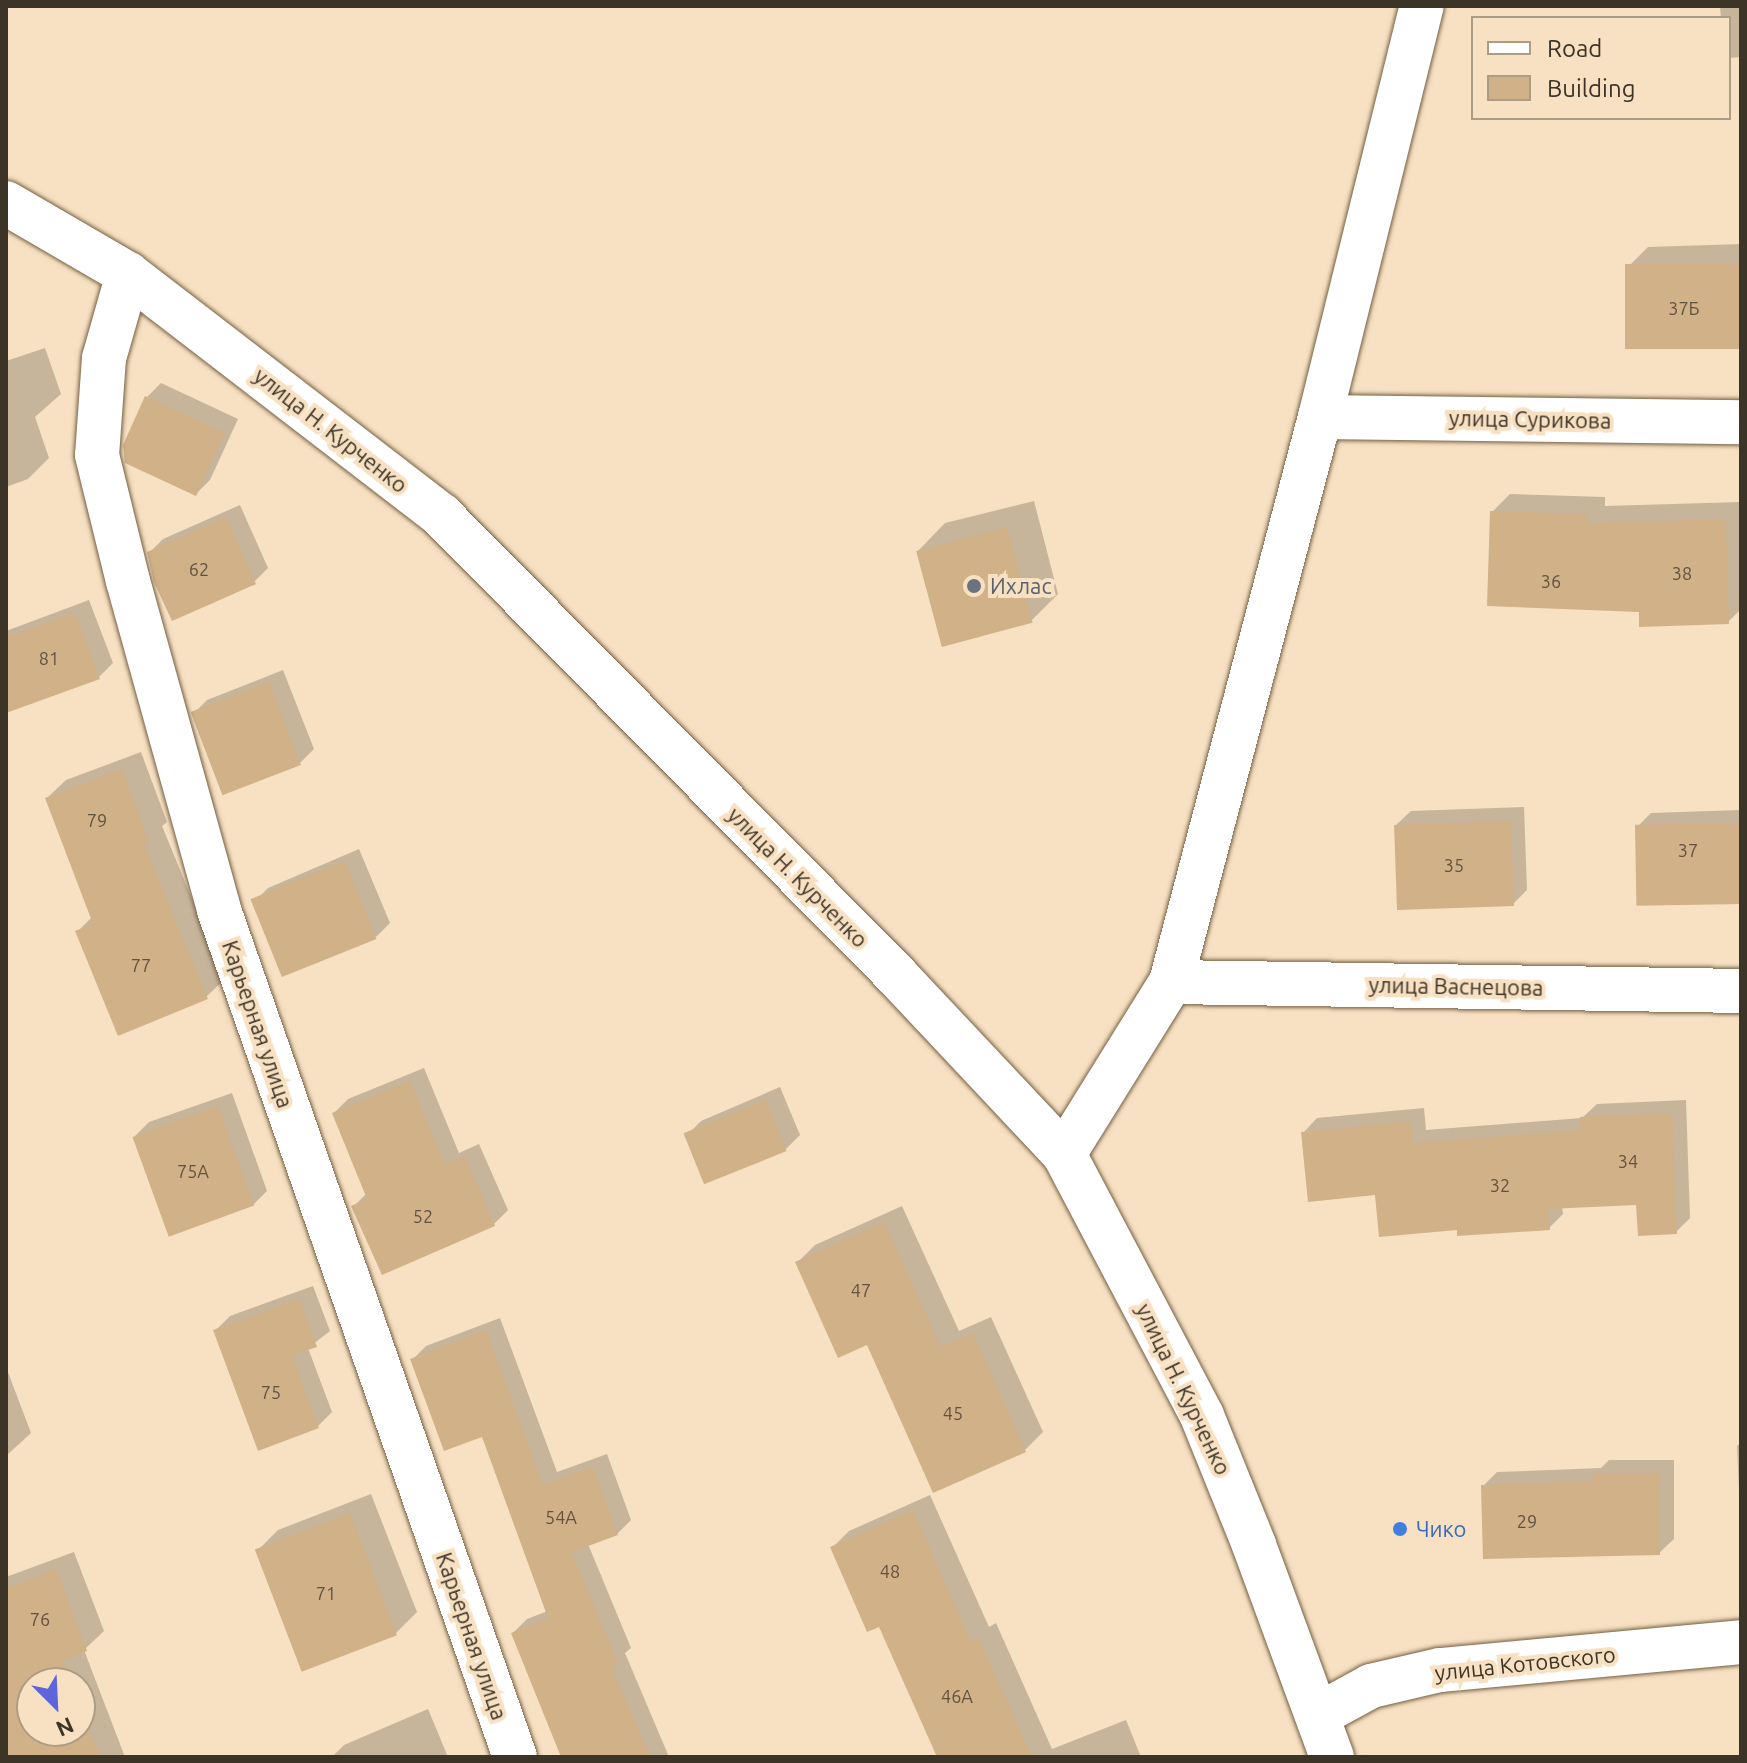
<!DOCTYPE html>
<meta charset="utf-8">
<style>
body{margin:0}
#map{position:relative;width:1747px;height:1763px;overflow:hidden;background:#f8e1c2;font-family:Ubuntu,sans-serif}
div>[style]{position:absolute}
.shadow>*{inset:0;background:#0003}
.building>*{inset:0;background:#d0b188;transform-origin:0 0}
.roads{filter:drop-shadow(0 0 2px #735f44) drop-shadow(0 0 2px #735f44)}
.minor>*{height:44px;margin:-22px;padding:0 22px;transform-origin:22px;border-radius:22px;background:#fff}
.major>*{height:44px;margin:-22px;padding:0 22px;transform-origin:22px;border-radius:22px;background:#fff}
.dots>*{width:22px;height:22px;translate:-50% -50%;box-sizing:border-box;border:4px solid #f8e1c2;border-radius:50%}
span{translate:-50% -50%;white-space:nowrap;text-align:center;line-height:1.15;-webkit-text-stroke:8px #f8e1c2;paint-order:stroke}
.number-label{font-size:18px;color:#625340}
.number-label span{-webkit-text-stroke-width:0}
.street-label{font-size:22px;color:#3d3428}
.worship-label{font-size:22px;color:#5b616d}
.left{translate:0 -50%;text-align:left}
.shop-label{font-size:22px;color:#366cbe}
.frame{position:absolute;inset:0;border:8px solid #3d3428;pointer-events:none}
.legend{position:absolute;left:1471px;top:16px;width:260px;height:104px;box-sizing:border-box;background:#f8e1c2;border:2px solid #ad9c84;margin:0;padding:10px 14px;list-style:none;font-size:24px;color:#3d3428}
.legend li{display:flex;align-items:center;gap:16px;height:40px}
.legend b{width:40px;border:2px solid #ad9c84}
.north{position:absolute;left:16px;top:1667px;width:80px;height:80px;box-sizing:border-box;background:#f8e1c2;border:2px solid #ad9c84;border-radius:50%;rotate:156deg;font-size:22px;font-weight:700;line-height:32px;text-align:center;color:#3d3428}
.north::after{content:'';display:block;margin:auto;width:28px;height:36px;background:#5e65dc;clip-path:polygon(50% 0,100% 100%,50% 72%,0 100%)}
</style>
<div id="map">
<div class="shadow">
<div style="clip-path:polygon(1720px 6px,1741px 6px,1741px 57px,1729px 58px,1729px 18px,1721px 18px)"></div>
<div style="clip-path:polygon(1741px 244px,1741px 347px,1627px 268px,1648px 247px)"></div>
<div style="clip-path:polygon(45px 348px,61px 394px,35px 417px,49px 458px,28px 479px,6px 487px,6px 361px)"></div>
<div style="clip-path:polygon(161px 383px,238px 419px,210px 480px,196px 494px,147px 397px)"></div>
<div style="clip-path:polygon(1510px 494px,1605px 497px,1605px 506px,1741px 502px,1741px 609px,1728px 622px,1492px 512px)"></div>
<div style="clip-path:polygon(1034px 501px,1058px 594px,1031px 621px,918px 551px,945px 523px)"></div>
<div style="clip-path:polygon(240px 505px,268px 568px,254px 582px,149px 553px,163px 539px)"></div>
<div style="clip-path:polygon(89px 600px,113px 663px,99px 677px,6px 711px,6px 631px)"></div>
<div style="clip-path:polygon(283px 670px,314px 749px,300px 763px,224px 794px,193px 714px,207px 700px)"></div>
<div style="clip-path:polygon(141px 752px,167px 822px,162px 826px,225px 979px,206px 997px,77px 932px,92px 917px,47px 798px,66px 780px)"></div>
<div style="clip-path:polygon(1524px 807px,1527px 890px,1513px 904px,1396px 825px,1411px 811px)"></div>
<div style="clip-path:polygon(1741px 810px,1741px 902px,1639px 905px,1637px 827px,1651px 813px)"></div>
<div style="clip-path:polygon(359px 849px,390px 923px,376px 937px,254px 902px,268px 888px)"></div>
<div style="clip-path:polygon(424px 1068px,459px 1153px,479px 1144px,508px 1210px,494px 1224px,354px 1206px,367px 1193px,334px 1113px,348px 1099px)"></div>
<div style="clip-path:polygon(780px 1087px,800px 1135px,786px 1149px,687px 1135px,701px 1121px)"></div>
<div style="clip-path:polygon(232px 1093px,267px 1191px,253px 1205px,135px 1136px,149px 1122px)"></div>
<div style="clip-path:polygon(1686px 1100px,1690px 1218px,1676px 1232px,1638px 1203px,1562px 1206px,1563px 1214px,1549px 1228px,1459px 1228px,1377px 1192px,1303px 1133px,1317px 1118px,1424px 1108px,1426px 1130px,1582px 1118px,1597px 1104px)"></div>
<div style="clip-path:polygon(902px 1206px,959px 1331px,991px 1317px,1043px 1432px,1025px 1450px,868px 1342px,797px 1263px,815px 1245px)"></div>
<div style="clip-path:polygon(313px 1286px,330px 1331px,308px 1348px,332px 1412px,318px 1426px,216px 1330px,230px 1316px)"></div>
<div style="clip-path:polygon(500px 1318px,557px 1472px,607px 1454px,631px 1520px,617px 1534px,588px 1544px,631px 1648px,625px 1653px,669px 1757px,564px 1757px,513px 1633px,527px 1619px,548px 1611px,483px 1434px,412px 1360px,426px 1346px)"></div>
<div style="clip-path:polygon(6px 1367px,31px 1433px,6px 1456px)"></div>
<div style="clip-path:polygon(1741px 1442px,1741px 1538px,1737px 1446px)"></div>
<div style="clip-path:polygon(1609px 1460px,1674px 1460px,1674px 1539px,1659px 1553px,1483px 1486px,1497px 1472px,1601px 1468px)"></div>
<div style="clip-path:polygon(371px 1494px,417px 1612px,396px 1633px,257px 1551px,278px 1530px)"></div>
<div style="clip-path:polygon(930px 1495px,989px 1627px,996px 1623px,1052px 1749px,1126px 1720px,1141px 1757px,994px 1757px,880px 1625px,832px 1548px,849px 1531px)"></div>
<div style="clip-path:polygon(evenodd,74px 1552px,104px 1631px,84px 1650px,125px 1757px,6px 1757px,6px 1577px,74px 1552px,32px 1683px,80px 1683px,80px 1731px,32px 1731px,32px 1683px)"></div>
<div style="clip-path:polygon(428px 1709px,448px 1757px,332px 1757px,344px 1745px)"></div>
</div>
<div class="building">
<div style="left:1741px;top:264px;width:85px;height:116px;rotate:90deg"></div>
<div style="clip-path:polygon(145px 396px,225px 433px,196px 496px,125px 463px,123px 445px)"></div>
<div style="clip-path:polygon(1490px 511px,1588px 514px,1588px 523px,1726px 519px,1729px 624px,1639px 627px,1639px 612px,1487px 606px)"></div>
<div style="clip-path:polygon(226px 517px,256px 584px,172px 621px,154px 582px,147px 552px)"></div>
<div style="left:1007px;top:527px;width:99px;height:94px;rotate:75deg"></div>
<div style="clip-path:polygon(75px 612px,100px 679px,6px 713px,6px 638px)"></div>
<div style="left:269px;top:682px;width:89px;height:84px;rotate:69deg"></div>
<div style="clip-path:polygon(122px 769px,149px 842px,144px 844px,208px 999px,118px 1036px,75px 931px,93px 924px,45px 798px)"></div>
<div style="left:1511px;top:821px;width:85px;height:117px;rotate:88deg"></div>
<div style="left:1740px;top:823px;width:81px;height:105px;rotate:89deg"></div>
<div style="left:345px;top:861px;width:84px;height:102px;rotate:68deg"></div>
<div style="clip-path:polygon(410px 1081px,445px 1165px,465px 1156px,495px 1226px,382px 1275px,351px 1206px,367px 1199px,332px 1113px)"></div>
<div style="left:766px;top:1100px;width:55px;height:89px;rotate:68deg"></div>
<div style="left:218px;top:1106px;width:106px;height:91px;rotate:70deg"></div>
<div style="clip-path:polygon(1672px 1113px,1677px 1234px,1638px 1236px,1636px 1205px,1548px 1209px,1550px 1230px,1457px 1236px,1457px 1230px,1379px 1237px,1375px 1195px,1308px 1202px,1301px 1132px,1410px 1121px,1413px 1143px,1581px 1130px,1580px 1117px)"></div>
<div style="clip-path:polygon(884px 1222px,941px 1347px,973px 1333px,1026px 1452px,933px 1493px,867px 1345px,838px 1358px,795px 1262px)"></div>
<div style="clip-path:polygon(299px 1299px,317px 1347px,292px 1355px,319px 1428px,258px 1451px,213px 1330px)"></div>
<div style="clip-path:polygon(486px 1330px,543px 1485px,593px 1467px,618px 1535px,572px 1552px,618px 1664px,611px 1666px,650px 1757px,561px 1757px,511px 1633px,548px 1618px,482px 1437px,444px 1451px,410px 1359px)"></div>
<div style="clip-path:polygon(1660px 1473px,1660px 1555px,1483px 1559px,1481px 1485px,1593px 1481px,1593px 1474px)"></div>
<div style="clip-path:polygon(913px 1510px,971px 1642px,979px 1639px,1032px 1757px,937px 1757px,879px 1627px,867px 1632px,830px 1547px)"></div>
<div style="left:350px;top:1513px;width:131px;height:102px;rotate:69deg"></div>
<div style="clip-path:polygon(56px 1569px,87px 1651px,63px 1661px,71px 1683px,32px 1683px,32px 1731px,80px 1731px,80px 1705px,100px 1757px,6px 1757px,6px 1588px)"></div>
</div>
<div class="roads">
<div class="minor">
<div style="left:128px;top:274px;width:87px;rotate:105.9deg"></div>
<div style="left:104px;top:358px;width:97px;rotate:94.1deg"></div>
<div style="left:97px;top:455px;width:130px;rotate:76.2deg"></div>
<div style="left:128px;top:581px;width:341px;rotate:74.5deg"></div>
<div style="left:219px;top:910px;width:897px;rotate:70.74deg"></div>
<div style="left:1320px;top:417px;width:421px;rotate:0.7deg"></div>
<div style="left:1171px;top:982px;width:570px;rotate:0.9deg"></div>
<div style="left:1064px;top:1154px;width:203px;rotate:-58.1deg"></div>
<div style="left:1171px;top:982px;width:584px;rotate:-75.23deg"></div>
<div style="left:1320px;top:417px;width:423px;rotate:-76.1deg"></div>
<div style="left:1318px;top:1715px;width:60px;rotate:-28.7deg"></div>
<div style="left:1371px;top:1686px;width:71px;rotate:-13.1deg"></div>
<div style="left:1440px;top:1670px;width:302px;rotate:-5.3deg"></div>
</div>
<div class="major">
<div style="left:6px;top:203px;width:141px;rotate:30.2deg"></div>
<div style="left:128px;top:274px;width:395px;rotate:37.6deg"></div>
<div style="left:441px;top:515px;width:647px;rotate:45.31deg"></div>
<div style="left:896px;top:975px;width:245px;rotate:46.8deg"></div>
<div style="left:1064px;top:1154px;width:296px;rotate:62.2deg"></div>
<div style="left:1202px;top:1416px;width:139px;rotate:68deg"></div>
<div style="left:1254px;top:1545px;width:226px;rotate:69.8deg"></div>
</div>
</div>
<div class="dots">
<div style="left:974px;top:586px;background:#6b7280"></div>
<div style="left:1400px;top:1529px;background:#3f7fe0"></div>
</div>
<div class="number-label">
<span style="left:1684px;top:308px">37Б</span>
<span style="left:199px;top:569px">62</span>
<span style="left:1682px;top:573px">38</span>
<span style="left:1551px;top:581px">36</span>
<span style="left:49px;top:658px">81</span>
<span style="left:97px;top:820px">79</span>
<span style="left:1688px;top:850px">37</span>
<span style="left:1454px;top:865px">35</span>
<span style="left:141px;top:965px">77</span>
<span style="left:1628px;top:1161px">34</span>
<span style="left:193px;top:1171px">75А</span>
<span style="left:1500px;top:1185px">32</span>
<span style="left:423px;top:1216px">52</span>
<span style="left:861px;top:1290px">47</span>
<span style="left:271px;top:1392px">75</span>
<span style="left:953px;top:1413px">45</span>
<span style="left:561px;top:1517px">54А</span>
<span style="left:1527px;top:1521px">29</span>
<span style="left:890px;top:1571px">48</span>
<span style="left:326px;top:1593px">71</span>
<span style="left:40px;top:1619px">76</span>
<span style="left:957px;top:1696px">46А</span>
</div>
<div class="street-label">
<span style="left:1530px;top:419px;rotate:1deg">улица Сурикова</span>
<span style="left:331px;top:430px;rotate:38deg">улица Н. Курченко</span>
<span style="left:798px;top:877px;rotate:45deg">улица Н. Курченко</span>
<span style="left:1456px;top:986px;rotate:1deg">улица Васнецова</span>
<span style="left:258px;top:1024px;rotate:71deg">Карьерная улица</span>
<span style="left:1184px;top:1389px;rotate:64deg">улица Н. Курченко</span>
<span style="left:472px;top:1636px;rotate:71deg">Карьерная улица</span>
<span style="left:1525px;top:1663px;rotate:-6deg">улица Котовского</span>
</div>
<div class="worship-label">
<span class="left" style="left:990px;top:586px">Ихлас</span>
</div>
<div class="shop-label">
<span class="left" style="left:1416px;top:1529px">Чико</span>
</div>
<div class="frame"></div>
<ul class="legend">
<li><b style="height:10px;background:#fff"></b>Road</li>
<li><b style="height:22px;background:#d0b188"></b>Building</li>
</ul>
<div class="north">N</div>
</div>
